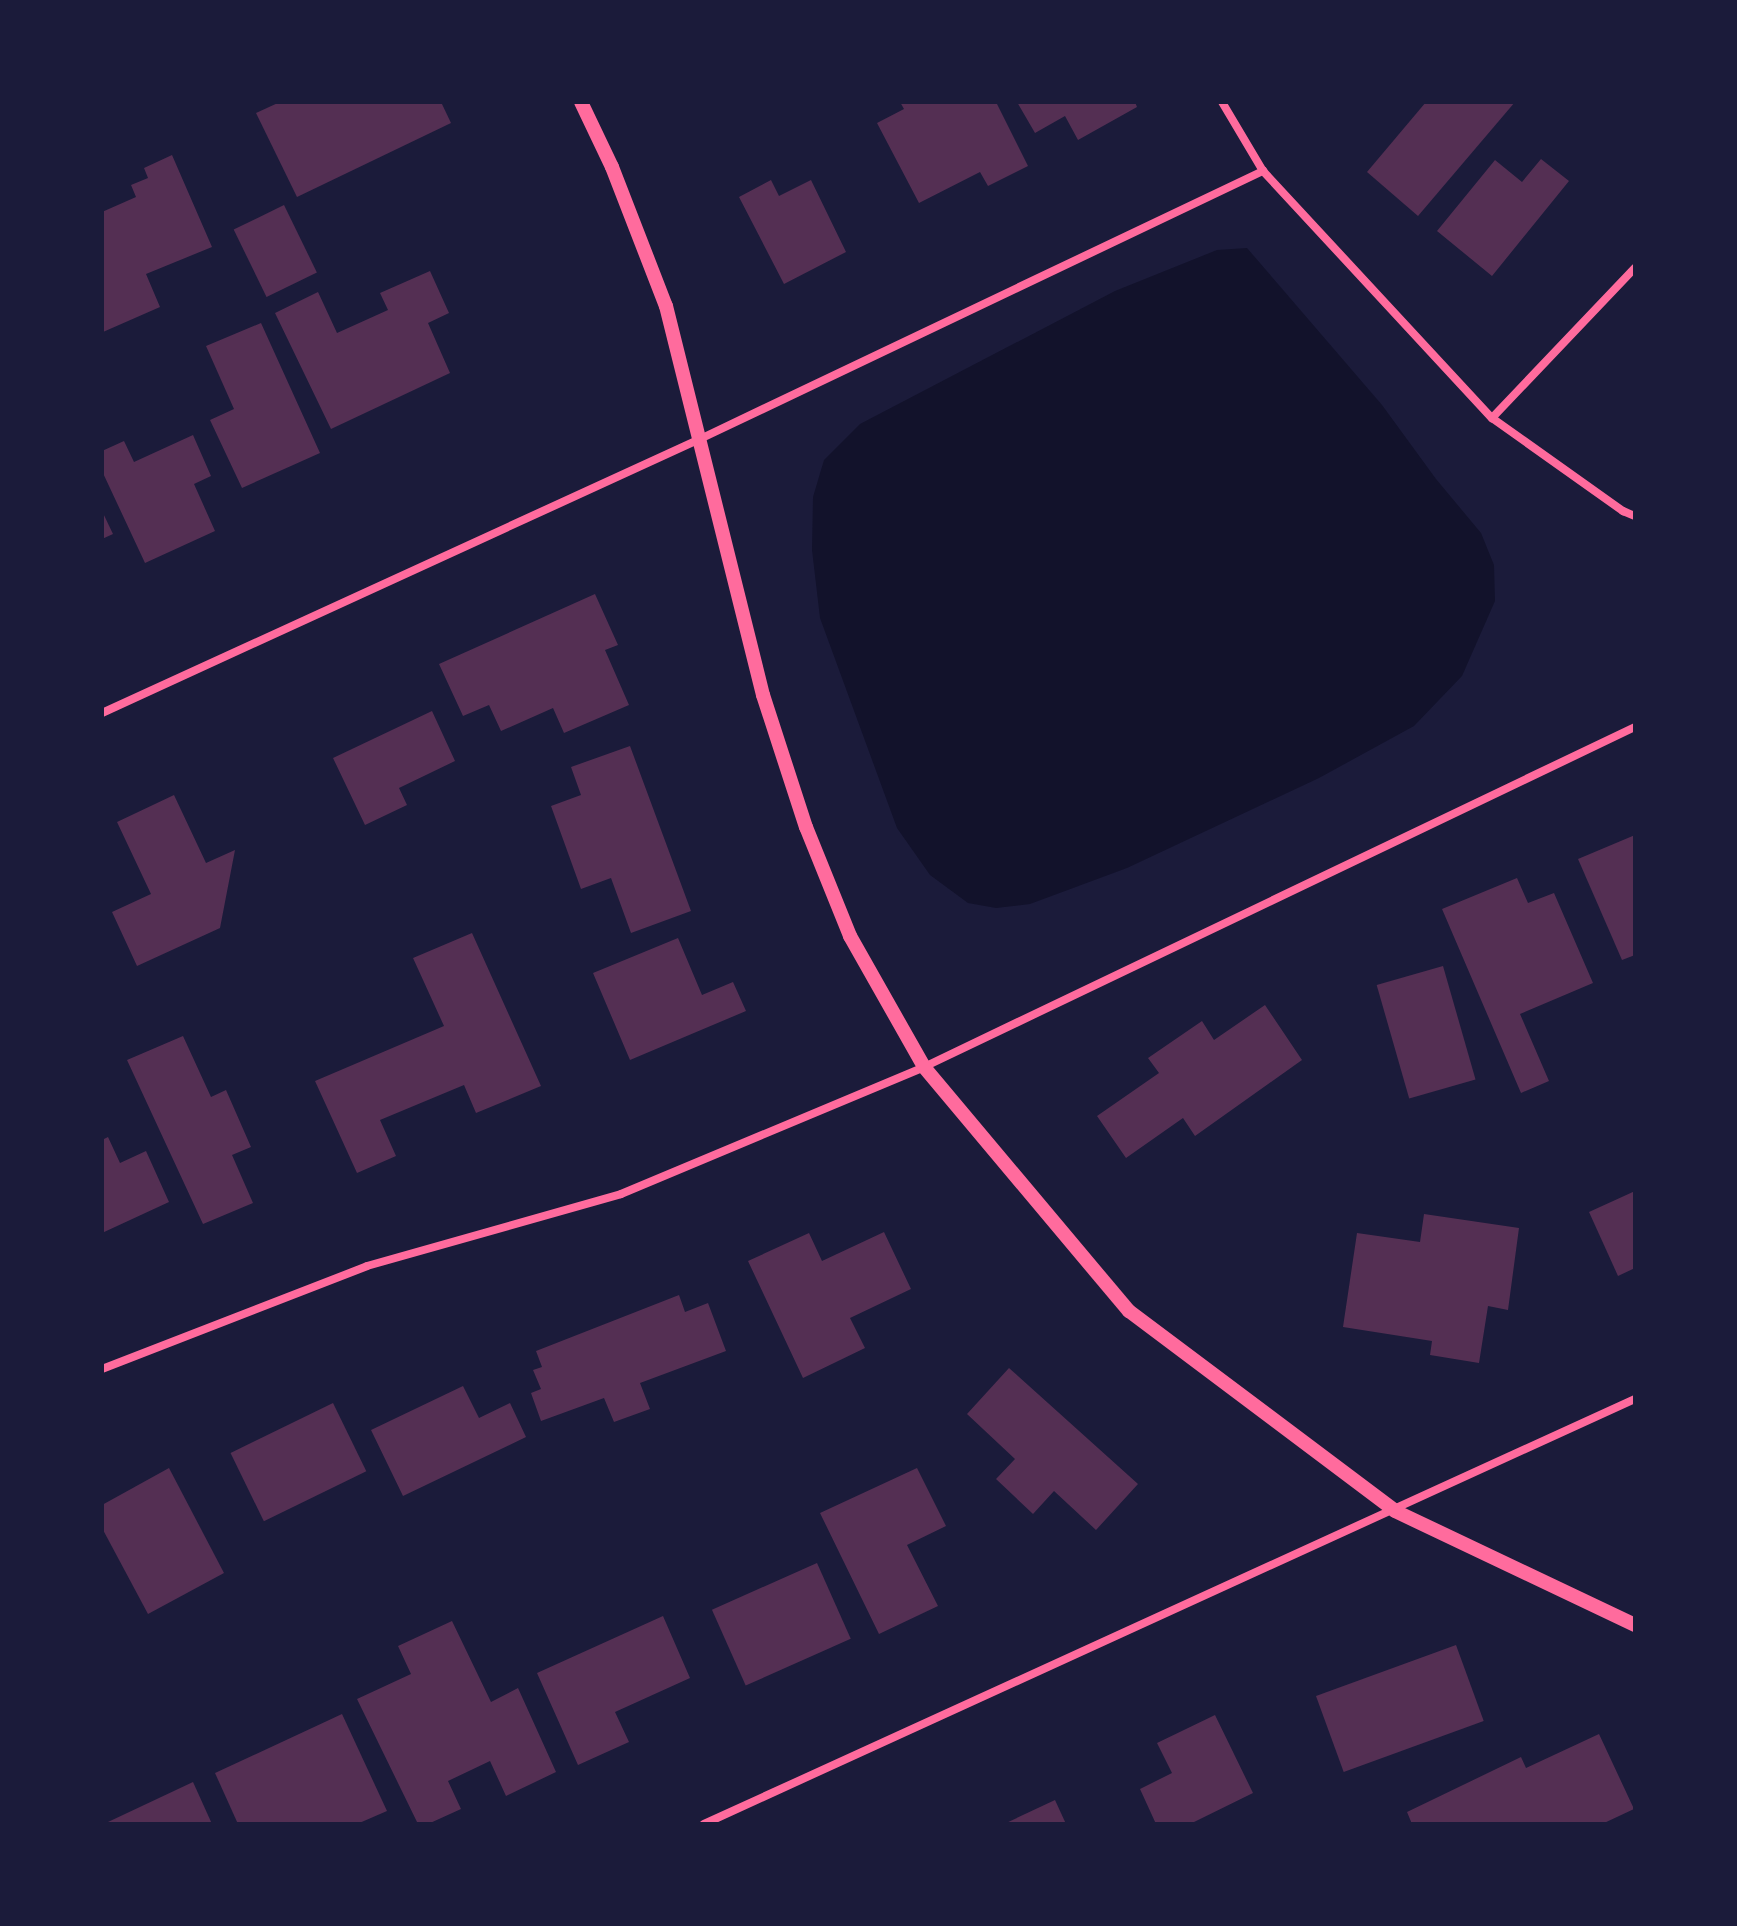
<!DOCTYPE html>
<style>
body{margin:0}
#map{position:relative;width:1737px;height:1926px;overflow:hidden;background:#1b1b3a;font-family:Montserrat,sans-serif}
div>[style]{position:absolute}
.water>*{inset:0;background:#12122b}
.building>*{inset:0;background:#542f53;transform-origin:0 0}
.minor>*{height:8px;margin:-4px;padding:0 4px;transform-origin:4px;border-radius:4px;background:#ff6b9d}
.tertiary>*{height:14px;margin:-7px;padding:0 7px;transform-origin:7px;border-radius:7px;background:#ff6b9d}
span{translate:-50% -50%;white-space:nowrap;text-align:center;line-height:1.15;-webkit-text-stroke:8px #1b1b3a;paint-order:stroke}
.frame{position:absolute;inset:0;border:104px solid #1b1b3a;pointer-events:none}
</style>
<div id="map">
<div class="water">
<div style="clip-path:polygon(1247px 248px,1382px 405px,1436px 479px,1481px 533px,1494px 565px,1495px 601px,1462px 676px,1414px 726px,1319px 778px,1127px 868px,1030px 904px,996px 908px,968px 903px,930px 875px,897px 828px,820px 618px,812px 550px,813px 497px,824px 460px,860px 424px,1115px 291px,1217px 250px)"></div>
</div>
<div class="building">
<div style="clip-path:polygon(280px 102px,441px 102px,451px 123px,297px 197px,256px 113px)"></div>
<div style="clip-path:polygon(900px 102px,996px 102px,1028px 166px,988px 186px,980px 172px,919px 203px,877px 123px,904px 109px)"></div>
<div style="clip-path:polygon(1017px 102px,1135px 102px,1137px 107px,1078px 140px,1065px 116px,1035px 133px)"></div>
<div style="clip-path:polygon(1426px 102px,1515px 102px,1418px 216px,1367px 172px)"></div>
<div style="clip-path:polygon(172px 155px,212px 247px,146px 274px,160px 307px,103px 332px,102px 212px,136px 197px,131px 185px,148px 178px,144px 168px)"></div>
<div style="clip-path:polygon(1541px 159px,1569px 181px,1492px 276px,1437px 231px,1495px 160px,1522px 182px)"></div>
<div style="clip-path:polygon(771px 180px,779px 196px,811px 180px,846px 252px,784px 284px,739px 197px)"></div>
<div style="left:284px;top:205px;width:75px;height:56px;rotate:64deg"></div>
<div style="clip-path:polygon(430px 271px,449px 313px,428px 323px,450px 373px,331px 429px,275px 313px,318px 292px,337px 333px,388px 310px,380px 293px)"></div>
<div style="clip-path:polygon(261px 323px,320px 453px,242px 488px,210px 420px,234px 409px,206px 346px)"></div>
<div style="clip-path:polygon(193px 435px,211px 476px,194px 484px,215px 531px,145px 563px,102px 471px,102px 451px,124px 441px,134px 462px)"></div>
<div style="clip-path:polygon(102px 511px,113px 534px,102px 539px)"></div>
<div style="clip-path:polygon(595px 594px,618px 645px,605px 650px,629px 705px,564px 733px,553px 708px,501px 731px,489px 705px,463px 716px,439px 664px)"></div>
<div style="clip-path:polygon(432px 711px,455px 761px,399px 788px,407px 805px,365px 825px,333px 758px)"></div>
<div style="clip-path:polygon(630px 746px,691px 911px,631px 933px,611px 878px,581px 889px,551px 806px,581px 795px,571px 767px)"></div>
<div style="clip-path:polygon(174px 795px,206px 863px,235px 850px,220px 928px,137px 966px,112px 912px,151px 894px,117px 822px)"></div>
<div style="clip-path:polygon(1635px 835px,1635px 955px,1622px 960px,1578px 859px)"></div>
<div style="clip-path:polygon(1517px 878px,1528px 903px,1554px 893px,1593px 983px,1520px 1014px,1549px 1081px,1521px 1093px,1442px 909px)"></div>
<div style="clip-path:polygon(472px 933px,541px 1086px,476px 1113px,464px 1085px,380px 1120px,396px 1156px,357px 1173px,315px 1081px,444px 1026px,413px 958px)"></div>
<div style="clip-path:polygon(678px 938px,702px 995px,733px 982px,746px 1011px,630px 1060px,593px 973px)"></div>
<div style="left:1443px;top:966px;width:118px;height:69px;rotate:74deg"></div>
<div style="clip-path:polygon(1265px 1005px,1302px 1060px,1195px 1136px,1183px 1118px,1126px 1158px,1097px 1116px,1159px 1073px,1148px 1058px,1202px 1021px,1214px 1040px)"></div>
<div style="clip-path:polygon(183px 1036px,211px 1097px,226px 1090px,251px 1147px,232px 1155px,253px 1203px,203px 1224px,127px 1060px)"></div>
<div style="clip-path:polygon(108px 1137px,120px 1163px,146px 1151px,169px 1202px,102px 1233px,102px 1140px)"></div>
<div style="clip-path:polygon(1635px 1191px,1635px 1268px,1618px 1276px,1589px 1212px)"></div>
<div style="clip-path:polygon(1424px 1214px,1519px 1228px,1508px 1310px,1488px 1306px,1479px 1363px,1430px 1355px,1432px 1341px,1343px 1327px,1357px 1233px,1420px 1242px)"></div>
<div style="clip-path:polygon(884px 1232px,911px 1289px,850px 1318px,865px 1348px,803px 1378px,748px 1261px,809px 1233px,822px 1261px)"></div>
<div style="clip-path:polygon(679px 1295px,685px 1312px,708px 1303px,726px 1351px,640px 1383px,650px 1409px,614px 1422px,604px 1398px,541px 1421px,531px 1393px,541px 1389px,533px 1370px,542px 1367px,536px 1351px)"></div>
<div style="clip-path:polygon(1009px 1368px,1138px 1484px,1096px 1530px,1054px 1491px,1033px 1514px,996px 1479px,1015px 1459px,967px 1414px)"></div>
<div style="clip-path:polygon(463px 1386px,479px 1418px,510px 1403px,526px 1437px,403px 1496px,371px 1430px)"></div>
<div style="left:333px;top:1403px;width:76px;height:114px;rotate:64deg"></div>
<div style="clip-path:polygon(169px 1468px,224px 1573px,148px 1614px,102px 1528px,102px 1505px)"></div>
<div style="clip-path:polygon(917px 1468px,946px 1526px,907px 1545px,938px 1606px,879px 1634px,820px 1513px)"></div>
<div style="left:817px;top:1563px;width:83px;height:115px;rotate:66deg"></div>
<div style="clip-path:polygon(663px 1616px,690px 1678px,615px 1712px,629px 1742px,578px 1765px,537px 1673px)"></div>
<div style="clip-path:polygon(452px 1621px,491px 1702px,518px 1688px,556px 1772px,506px 1796px,490px 1761px,448px 1781px,461px 1809px,428px 1824px,418px 1824px,357px 1699px,411px 1674px,398px 1646px)"></div>
<div style="left:1456px;top:1645px;width:81px;height:149px;rotate:70deg"></div>
<div style="clip-path:polygon(342px 1714px,387px 1811px,357px 1824px,238px 1824px,215px 1773px)"></div>
<div style="clip-path:polygon(1215px 1715px,1253px 1793px,1190px 1824px,1156px 1824px,1140px 1789px,1172px 1773px,1157px 1743px)"></div>
<div style="clip-path:polygon(1599px 1734px,1634px 1809px,1602px 1824px,1412px 1824px,1407px 1812px,1521px 1757px,1526px 1768px)"></div>
<div style="clip-path:polygon(193px 1782px,212px 1824px,109px 1824px,108px 1822px)"></div>
<div style="clip-path:polygon(1055px 1800px,1066px 1824px,1004px 1824px)"></div>
</div>
<div class="minor">
<div style="left:1222px;top:102px;width:80px;rotate:59.3deg"></div>
<div style="left:1263px;top:171px;width:337px;rotate:47.2deg"></div>
<div style="left:1492px;top:418px;width:161px;rotate:35.4deg"></div>
<div style="left:1623px;top:511px;width:13px;rotate:23deg"></div>
<div style="left:1492px;top:418px;width:207px;rotate:-46.4deg"></div>
<div style="left:102px;top:713px;width:658px;rotate:-24.62deg"></div>
<div style="left:700px;top:439px;width:624px;rotate:-25.46deg"></div>
<div style="left:102px;top:1369px;width:284px;rotate:-21.2deg"></div>
<div style="left:367px;top:1266px;width:264px;rotate:-15.8deg"></div>
<div style="left:621px;top:1194px;width:329px;rotate:-22.7deg"></div>
<div style="left:924px;top:1067px;width:788px;rotate:-25.56deg"></div>
<div style="left:704px;top:1824px;width:1023px;rotate:-24.54deg"></div>
</div>
<div class="tertiary">
<div style="left:581px;top:102px;width:72px;rotate:64.5deg"></div>
<div style="left:612px;top:167px;width:149px;rotate:68.8deg"></div>
<div style="left:666px;top:306px;width:401px;rotate:76deg"></div>
<div style="left:763px;top:695px;width:139px;rotate:72deg"></div>
<div style="left:806px;top:827px;width:118px;rotate:68deg"></div>
<div style="left:850px;top:936px;width:150px;rotate:60.5deg"></div>
<div style="left:924px;top:1067px;width:319px;rotate:50deg"></div>
<div style="left:1129px;top:1311px;width:333px;rotate:36.9deg"></div>
<div style="left:1395px;top:1511px;width:266px;rotate:25.4deg"></div>
</div>
<div class="frame"></div>
</div>
